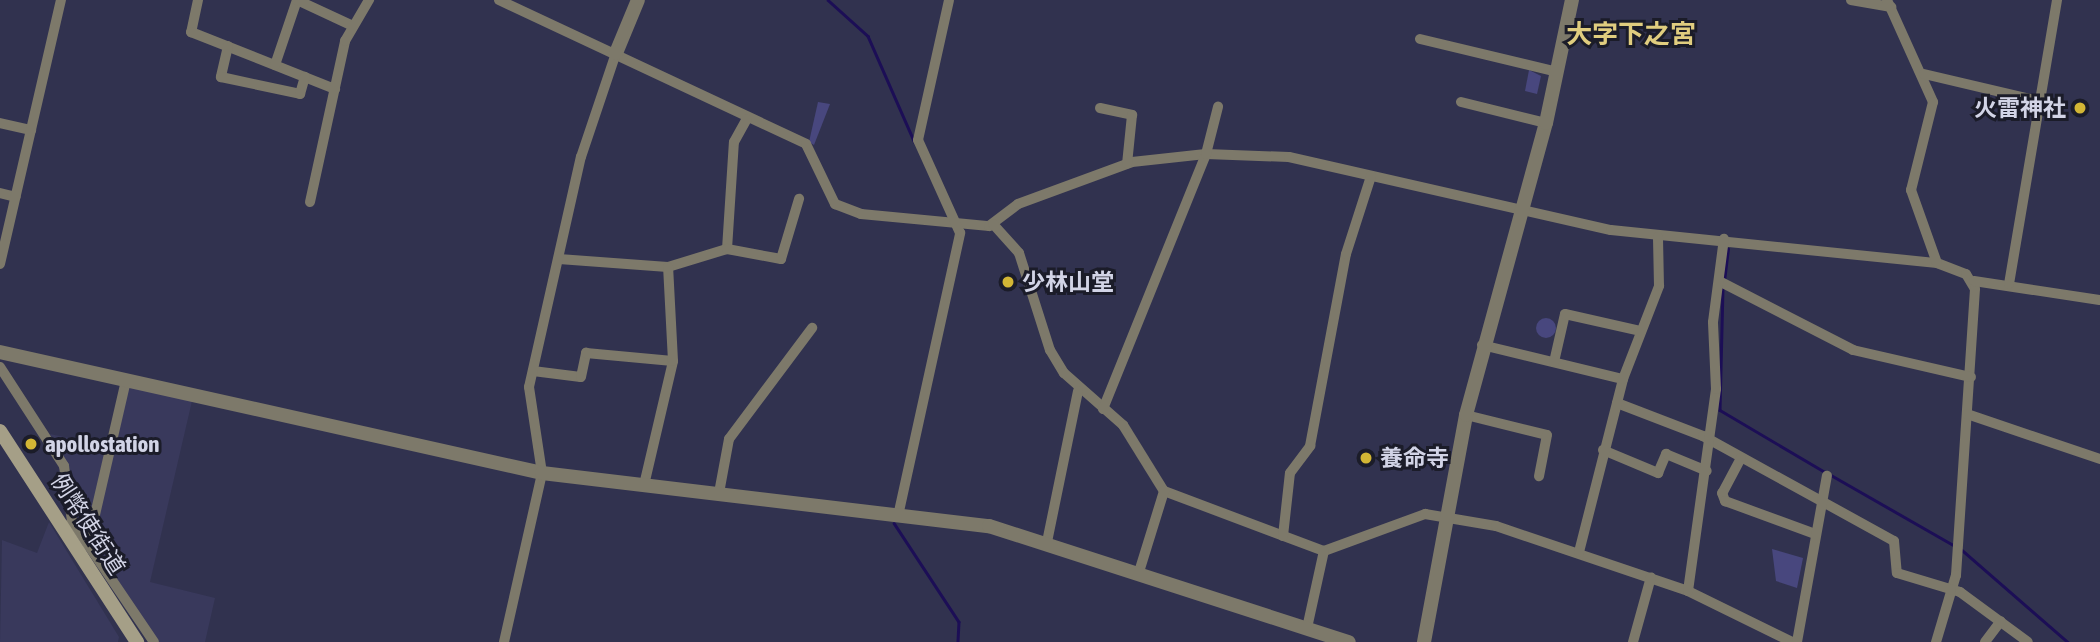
<!DOCTYPE html>
<meta charset="utf-8">
<style>
body{margin:0}
#map{position:relative;width:2100px;height:642px;overflow:hidden;background:#31324f;font-family:"Asap Condensed","Noto Sans JP",sans-serif}
div>[style]{position:absolute}
.built>*{inset:0;background:#39395c}
.green>*{inset:0;background:#48477e}
.round{border-radius:50%}
.stream>*{height:2.5px;margin:-1.25px;padding:0 1.25px;transform-origin:1.25px;border-radius:1.25px;background:#1c0e56}
.minor>*{height:10px;margin:-5px;padding:0 5px;transform-origin:5px;border-radius:5px;background:#7d796a}
.tertiary>*{height:14px;margin:-7px;padding:0 7px;transform-origin:7px;border-radius:7px;background:#7d796a}
.secondary>*{height:14px;margin:-7px;padding:0 7px;transform-origin:7px;border-radius:7px;background:#a59f87}
.dots>*{width:19px;height:19px;translate:-50% -50%;box-sizing:border-box;border:4px solid #1b1c29;border-radius:50%}
span{translate:-50% -50%;white-space:nowrap;text-align:center;line-height:1.15;-webkit-text-stroke:6px #1b1c29;paint-order:stroke}
.poi-label{font-size:23px;color:#d2d4e6;font-weight:700}
.right{translate:-100% -50%;text-align:right}
.left{translate:0 -50%;text-align:left}
.street-label{font-size:23px;color:#d2d4e6}
.quarter-label{font-size:26px;color:#e0cd7f;font-weight:700}
</style>
<div id="map">
<div class="built">
<div style="clip-path:polygon(129px 387px,192px 401px,150px 582px,215px 598px,205px 642px,158px 642px,92px 546px)"></div>
<div style="clip-path:polygon(50px 434px,106px 446px,86px 536px,74px 509px,71px 471px)"></div>
<div style="clip-path:polygon(49px 522px,119px 637px,118px 642px,0 642px,2px 540px,37px 553px)"></div>
</div>
<div class="green">
<div style="clip-path:polygon(1529px 70px,1541px 76px,1537px 94px,1525px 91px)"></div>
<div style="clip-path:polygon(818px 102px,830px 104px,814px 145px,809px 142px)"></div>
<div class="round" style="left:1536px;top:318px;width:20px;height:20px"></div>
<div style="clip-path:polygon(1772px 549px,1803px 558px,1797px 588px,1776px 581px)"></div>
</div>
<div class="stream">
<div style="left:828px;top:0;width:54px;rotate:42deg"></div>
<div style="left:868px;top:36px;width:115px;rotate:66.3deg"></div>
<div style="left:1724px;top:281px;width:32px;rotate:-83deg"></div>
<div style="left:1723px;top:287px;width:123px;rotate:91.4deg"></div>
<div style="left:1720px;top:410px;width:122px;rotate:30.6deg"></div>
<div style="left:1831px;top:475px;width:141px;rotate:29.8deg"></div>
<div style="left:894px;top:523px;width:118px;rotate:56.7deg"></div>
<div style="left:959px;top:622px;width:20px;rotate:93deg"></div>
<div style="left:1962px;top:550px;width:140px;rotate:41deg"></div>
</div>
<div class="minor">
<div style="left:198px;top:0;width:33px;rotate:102deg"></div>
<div style="left:191px;top:32px;width:155px;rotate:21.6deg"></div>
<div style="left:499px;top:0;width:339px;rotate:25.1deg"></div>
<div style="left:806px;top:144px;width:67px;rotate:64.2deg"></div>
<div style="left:835px;top:204px;width:28px;rotate:21deg"></div>
<div style="left:861px;top:214px;width:129px;rotate:5.4deg"></div>
<div style="left:989px;top:226px;width:36px;rotate:-37deg"></div>
<div style="left:1018px;top:204px;width:121px;rotate:-20.2deg"></div>
<div style="left:1132px;top:162px;width:74px;rotate:-6.2deg"></div>
<div style="left:1206px;top:154px;width:83px;rotate:2.1deg"></div>
<div style="left:1289px;top:157px;width:330px;rotate:12.8deg"></div>
<div style="left:1611px;top:230px;width:328px;rotate:5.8deg"></div>
<div style="left:1937px;top:263px;width:31px;rotate:21deg"></div>
<div style="left:1966px;top:274px;width:17px;rotate:59deg"></div>
<div style="left:1975px;top:289px;width:287px;rotate:93.8deg"></div>
<div style="left:1956px;top:575px;width:70px;rotate:106.6deg"></div>
<div style="left:1851px;top:0;width:41px;rotate:9.9deg"></div>
<div style="left:1887px;top:0;width:112px;rotate:65.7deg"></div>
<div style="left:1933px;top:102px;width:91px;rotate:104deg"></div>
<div style="left:1911px;top:190px;width:77px;rotate:70.4deg"></div>
<div style="left:1420px;top:39px;width:141px;rotate:13.5deg"></div>
<div style="left:228px;top:46px;width:32px;rotate:103deg"></div>
<div style="left:221px;top:77px;width:81px;rotate:12.1deg"></div>
<div style="left:300px;top:94px;width:18px;rotate:-74deg"></div>
<div style="left:275px;top:65px;width:69px;rotate:-71.3deg"></div>
<div style="left:297px;top:0;width:62px;rotate:24.9deg"></div>
<div style="left:1924px;top:74px;width:114px;rotate:13.2deg"></div>
<div style="left:1461px;top:102px;width:88px;rotate:13.9deg"></div>
<div style="left:1100px;top:108px;width:33px;rotate:12deg"></div>
<div style="left:1132px;top:115px;width:49px;rotate:95.8deg"></div>
<div style="left:0;top:123px;width:32px;rotate:13deg"></div>
<div style="left:0;top:193px;width:16px;rotate:14deg"></div>
<div style="left:310px;top:202px;width:165px;rotate:-77.7deg"></div>
<div style="left:345px;top:41px;width:48px;rotate:-59.7deg"></div>
<div style="left:993px;top:224px;width:39px;rotate:48deg"></div>
<div style="left:1019px;top:253px;width:102px;rotate:72.3deg"></div>
<div style="left:1050px;top:350px;width:27px;rotate:59deg"></div>
<div style="left:1064px;top:373px;width:79px;rotate:41.4deg"></div>
<div style="left:1123px;top:425px;width:78px;rotate:58.2deg"></div>
<div style="left:1164px;top:491px;width:171px;rotate:20.6deg"></div>
<div style="left:1324px;top:551px;width:108px;rotate:-20.1deg"></div>
<div style="left:1425px;top:514px;width:72px;rotate:9.6deg"></div>
<div style="left:1496px;top:526px;width:203px;rotate:18.7deg"></div>
<div style="left:1688px;top:591px;width:116px;rotate:26.1deg"></div>
<div style="left:727px;top:249px;width:107px;rotate:-86.3deg"></div>
<div style="left:734px;top:142px;width:26px;rotate:-61deg"></div>
<div style="left:559px;top:259px;width:109px;rotate:4.2deg"></div>
<div style="left:668px;top:267px;width:62px;rotate:-17deg"></div>
<div style="left:727px;top:249px;width:55px;rotate:10.5deg"></div>
<div style="left:781px;top:259px;width:63px;rotate:-73.3deg"></div>
<div style="left:0;top:264px;width:271px;rotate:-77deg"></div>
<div style="left:1719px;top:281px;width:151px;rotate:27.2deg"></div>
<div style="left:1853px;top:350px;width:121px;rotate:12.9deg"></div>
<div style="left:1974px;top:281px;width:127px;rotate:8.6deg"></div>
<div style="left:2009px;top:284px;width:288px;rotate:-80.4deg"></div>
<div style="left:1482px;top:345px;width:145px;rotate:13.6deg"></div>
<div style="left:1554px;top:362px;width:49px;rotate:-77.1deg"></div>
<div style="left:1565px;top:314px;width:78px;rotate:12.6deg"></div>
<div style="left:0;top:367px;width:118px;rotate:57.1deg"></div>
<div style="left:64px;top:466px;width:56px;rotate:81.7deg"></div>
<div style="left:72px;top:521px;width:13px;rotate:122deg"></div>
<div style="left:533px;top:371px;width:48px;rotate:7.1deg"></div>
<div style="left:581px;top:377px;width:25px;rotate:-78deg"></div>
<div style="left:586px;top:353px;width:87px;rotate:5.3deg"></div>
<div style="left:1617px;top:403px;width:92px;rotate:21deg"></div>
<div style="left:1703px;top:436px;width:218px;rotate:28.8deg"></div>
<div style="left:1894px;top:541px;width:32px;rotate:85deg"></div>
<div style="left:1897px;top:573px;width:66px;rotate:16.8deg"></div>
<div style="left:1960px;top:592px;width:84px;rotate:36.3deg"></div>
<div style="left:1103px;top:409px;width:275px;rotate:-68deg"></div>
<div style="left:1206px;top:154px;width:49px;rotate:-75.7deg"></div>
<div style="left:1967px;top:414px;width:140px;rotate:18.7deg"></div>
<div style="left:1466px;top:415px;width:83px;rotate:13.9deg"></div>
<div style="left:1547px;top:435px;width:42px;rotate:101deg"></div>
<div style="left:1603px;top:450px;width:60px;rotate:22.7deg"></div>
<div style="left:1658px;top:473px;width:21px;rotate:-67deg"></div>
<div style="left:1666px;top:454px;width:44px;rotate:22.5deg"></div>
<div style="left:1741px;top:458px;width:40px;rotate:118deg"></div>
<div style="left:1722px;top:493px;width:9px;rotate:69deg"></div>
<div style="left:1725px;top:501px;width:96px;rotate:20.1deg"></div>
<div style="left:644px;top:485px;width:127px;rotate:-76.8deg"></div>
<div style="left:673px;top:361px;width:94px;rotate:-93deg"></div>
<div style="left:719px;top:493px;width:55px;rotate:-79.5deg"></div>
<div style="left:729px;top:439px;width:139px;rotate:-53.2deg"></div>
<div style="left:898px;top:516px;width:290px;rotate:-77.6deg"></div>
<div style="left:960px;top:233px;width:102px;rotate:-114.3deg"></div>
<div style="left:918px;top:140px;width:143px;rotate:-77.5deg"></div>
<div style="left:72px;top:521px;width:146px;rotate:55.9deg"></div>
<div style="left:1283px;top:536px;width:63px;rotate:-83.7deg"></div>
<div style="left:1290px;top:473px;width:34px;rotate:-53deg"></div>
<div style="left:1310px;top:446px;width:195px;rotate:-79.4deg"></div>
<div style="left:1346px;top:254px;width:82px;rotate:-72.2deg"></div>
<div style="left:1047px;top:542px;width:154px;rotate:-78.4deg"></div>
<div style="left:88px;top:545px;width:169px;rotate:-77deg"></div>
<div style="left:1579px;top:552px;width:179px;rotate:-75.7deg"></div>
<div style="left:1623px;top:379px;width:100px;rotate:-68.8deg"></div>
<div style="left:1659px;top:286px;width:49px;rotate:-91.2deg"></div>
<div style="left:1139px;top:572px;width:85px;rotate:-72.8deg"></div>
<div style="left:1688px;top:591px;width:204px;rotate:-82.1deg"></div>
<div style="left:1716px;top:389px;width:67px;rotate:-92.6deg"></div>
<div style="left:1713px;top:322px;width:84px;rotate:-82.5deg"></div>
<div style="left:1307px;top:628px;width:79px;rotate:-77.6deg"></div>
<div style="left:504px;top:642px;width:173px;rotate:-77.3deg"></div>
<div style="left:542px;top:473px;width:87px;rotate:-98.6deg"></div>
<div style="left:529px;top:387px;width:236px;rotate:-77.3deg"></div>
<div style="left:581px;top:157px;width:110px;rotate:-71.4deg"></div>
<div style="left:1633px;top:642px;width:67px;rotate:-74.5deg"></div>
<div style="left:1797px;top:642px;width:169px;rotate:-79.8deg"></div>
<div style="left:1985px;top:642px;width:26px;rotate:-53deg"></div>
</div>
<div class="tertiary">
<div style="left:616px;top:53px;width:57px;rotate:-67.5deg"></div>
<div style="left:0;top:352px;width:555px;rotate:12.58deg"></div>
<div style="left:542px;top:473px;width:450px;rotate:6.8deg"></div>
<div style="left:989px;top:526px;width:378px;rotate:17.9deg"></div>
<div style="left:1424px;top:642px;width:231px;rotate:-79.5deg"></div>
<div style="left:1466px;top:415px;width:303px;rotate:-74.7deg"></div>
<div style="left:1546px;top:123px;width:126px;rotate:-78.1deg"></div>
</div>
<div class="secondary">
<div style="left:0;top:431px;width:252px;rotate:57deg"></div>
</div>
<div class="dots">
<div style="left:2080px;top:108px;background:#d3b635"></div>
<div style="left:1008px;top:282px;background:#d3b635"></div>
<div style="left:31px;top:444px;background:#d3b635"></div>
<div style="left:1366px;top:458px;background:#d3b635"></div>
</div>
<div class="poi-label">
<span class="right" style="left:2066px;top:108px">火雷神社</span>
<span class="left" style="left:1022px;top:282px">少林山堂</span>
<span class="left" style="left:45px;top:444px">apollostation</span>
<span class="left" style="left:1380px;top:458px">養命寺</span>
</div>
<div class="street-label">
<span style="left:88px;top:524px;rotate:57deg">例幣使街道</span>
</div>
<div class="quarter-label">
<span style="left:1631px;top:35px">大字下之宮</span>
</div>
</div>
